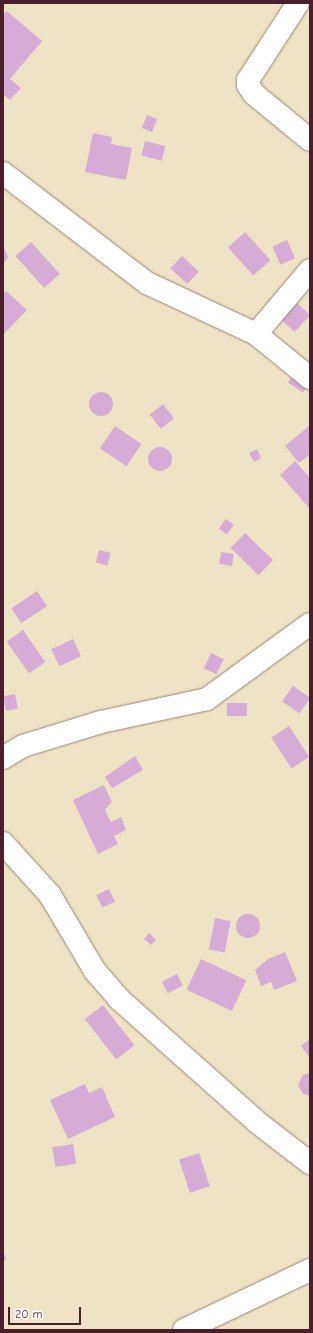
<!DOCTYPE html>
<style>
body{margin:0}
#map{position:relative;width:313px;height:1333px;overflow:hidden;background:#eee4c5;font-family:"Comic Neue",sans-serif}
div>[style]{position:absolute}
.building>*{inset:0;background:#d6acd7;transform-origin:0 0}
.round{border-radius:50%}
.roads{filter:drop-shadow(0 0 1px #9c8278) drop-shadow(0 0 1px #9c8278)}
.street>*{height:22px;margin:-11px;padding:0 11px;transform-origin:11px;border-radius:11px;background:#fff}
span{translate:-50% -50%;white-space:nowrap;text-align:center;line-height:1.15;-webkit-text-stroke:3px #fff;paint-order:stroke}
.frame{position:absolute;inset:0;border:4px solid #4a1f2b;pointer-events:none}
.scale{position:absolute;left:8px;top:1307px;width:73px;height:18px;box-sizing:border-box;border:2px solid #4a1f2b;border-top:0;padding-left:5px;font-size:12px;line-height:14px;white-space:nowrap;color:#4a1f2b;-webkit-text-stroke:3px #fff;paint-order:stroke}
</style>
<div id="map">
<div class="building">
<div style="clip-path:polygon(7px 11px,42px 41px,10px 79px,21px 88px,10px 100px,3px 94px,3px 15px)"></div>
<div style="left:147px;top:115px;width:11px;height:14px;rotate:22deg"></div>
<div style="clip-path:polygon(93px 133px,112px 137px,111px 144px,132px 148px,126px 180px,85px 172px)"></div>
<div style="left:145px;top:141px;width:21px;height:15px;rotate:14deg"></div>
<div style="left:245px;top:232px;width:38px;height:23px;rotate:48deg"></div>
<div style="left:287px;top:240px;width:20px;height:16px;rotate:66deg"></div>
<div style="left:31px;top:242px;width:43px;height:21px;rotate:48deg"></div>
<div style="clip-path:polygon(3px 245px,8px 257px,3px 265px)"></div>
<div style="left:182px;top:256px;width:23px;height:17px;rotate:43deg"></div>
<div style="clip-path:polygon(6px 291px,27px 310px,3px 335px,3px 294px)"></div>
<div style="left:297px;top:303px;width:18px;height:23px;rotate:43deg"></div>
<div style="left:293px;top:375px;width:18px;height:9px;rotate:34deg"></div>
<div class="round" style="left:89px;top:392px;width:24px;height:24px"></div>
<div style="left:163px;top:404px;width:18px;height:17px;rotate:52deg"></div>
<div style="clip-path:polygon(310px 425px,310px 454px,299px 463px,285px 446px)"></div>
<div style="left:115px;top:426px;width:32px;height:27px;rotate:34deg"></div>
<div class="round" style="left:148px;top:447px;width:24px;height:24px"></div>
<div style="clip-path:polygon(257px 449px,261px 458px,254px 462px,249px 453px)"></div>
<div style="clip-path:polygon(295px 461px,310px 478px,310px 509px,280px 475px)"></div>
<div style="left:226px;top:519px;width:10px;height:12px;rotate:37deg"></div>
<div style="left:245px;top:533px;width:39px;height:21px;rotate:44deg"></div>
<div style="left:99px;top:550px;width:12px;height:13px;rotate:14deg"></div>
<div style="left:221px;top:552px;width:13px;height:12px;rotate:9deg"></div>
<div style="left:37px;top:591px;width:18px;height:31px;rotate:56deg"></div>
<div style="left:23px;top:630px;width:39px;height:20px;rotate:55deg"></div>
<div style="left:73px;top:639px;width:19px;height:24px;rotate:65deg"></div>
<div style="left:211px;top:653px;width:14px;height:17px;rotate:25deg"></div>
<div style="left:293px;top:686px;width:21px;height:19px;rotate:35deg"></div>
<div style="left:15px;top:694px;width:15px;height:12px;rotate:79deg"></div>
<div style="left:227px;top:703px;width:20px;height:13px"></div>
<div style="left:289px;top:726px;width:37px;height:21px;rotate:57deg"></div>
<div style="clip-path:polygon(135px 756px,143px 770px,112px 788px,105px 777px)"></div>
<div style="clip-path:polygon(104px 785px,112px 802px,105px 810px,111px 822px,121px 817px,126px 830px,114px 836px,118px 844px,98px 854px,73px 800px)"></div>
<div style="left:109px;top:889px;width:14px;height:14px;rotate:65deg"></div>
<div class="round" style="left:236px;top:914px;width:24px;height:24px"></div>
<div style="left:215px;top:918px;width:16px;height:32px;rotate:11deg"></div>
<div style="clip-path:polygon(149px 933px,156px 940px,151px 945px,144px 939px)"></div>
<div style="clip-path:polygon(285px 952px,297px 981px,274px 990px,271px 982px,261px 986px,255px 970px,268px 959px)"></div>
<div style="left:201px;top:959px;width:50px;height:34px;rotate:25deg"></div>
<div style="left:177px;top:974px;width:13px;height:17px;rotate:63deg"></div>
<div style="left:103px;top:1005px;width:51px;height:23px;rotate:52deg"></div>
<div style="clip-path:polygon(310px 1039px,310px 1058px,301px 1046px)"></div>
<div style="clip-path:polygon(310px 1073px,310px 1096px,303px 1094px,298px 1085px,303px 1075px)"></div>
<div style="clip-path:polygon(85px 1084px,89px 1093px,102px 1087px,115px 1117px,68px 1139px,50px 1100px)"></div>
<div style="left:73px;top:1144px;width:20px;height:21px;rotate:81deg"></div>
<div style="left:199px;top:1153px;width:35px;height:21px;rotate:72deg"></div>
<div style="clip-path:polygon(3px 1250px,6px 1260px,3px 1261px)"></div>
</div>
<div class="roads">
<div class="street">
<div style="left:298px;top:3px;width:92px;rotate:123deg"></div>
<div style="left:248px;top:80px;width:5px;rotate:90deg"></div>
<div style="left:248px;top:85px;width:11px;rotate:56deg"></div>
<div style="left:254px;top:94px;width:72px;rotate:39.4deg"></div>
<div style="left:3px;top:173px;width:181px;rotate:37.4deg"></div>
<div style="left:147px;top:283px;width:120px;rotate:25.1deg"></div>
<div style="left:256px;top:334px;width:70px;rotate:39.2deg"></div>
<div style="left:256px;top:334px;width:84px;rotate:-49.8deg"></div>
<div style="left:3px;top:758px;width:23px;rotate:-31deg"></div>
<div style="left:23px;top:746px;width:82px;rotate:-17.1deg"></div>
<div style="left:101px;top:722px;width:108px;rotate:-12.2deg"></div>
<div style="left:207px;top:699px;width:127px;rotate:-36.1deg"></div>
<div style="left:3px;top:843px;width:70px;rotate:47.9deg"></div>
<div style="left:50px;top:895px;width:88px;rotate:59.4deg"></div>
<div style="left:95px;top:971px;width:37px;rotate:49deg"></div>
<div style="left:119px;top:999px;width:186px;rotate:41.7deg"></div>
<div style="left:258px;top:1123px;width:66px;rotate:37.6deg"></div>
<div style="left:184px;top:1330px;width:140px;rotate:-25.5deg"></div>
</div>
</div>
<div class="frame"></div>
<div class="scale">20 m</div>
</div>
